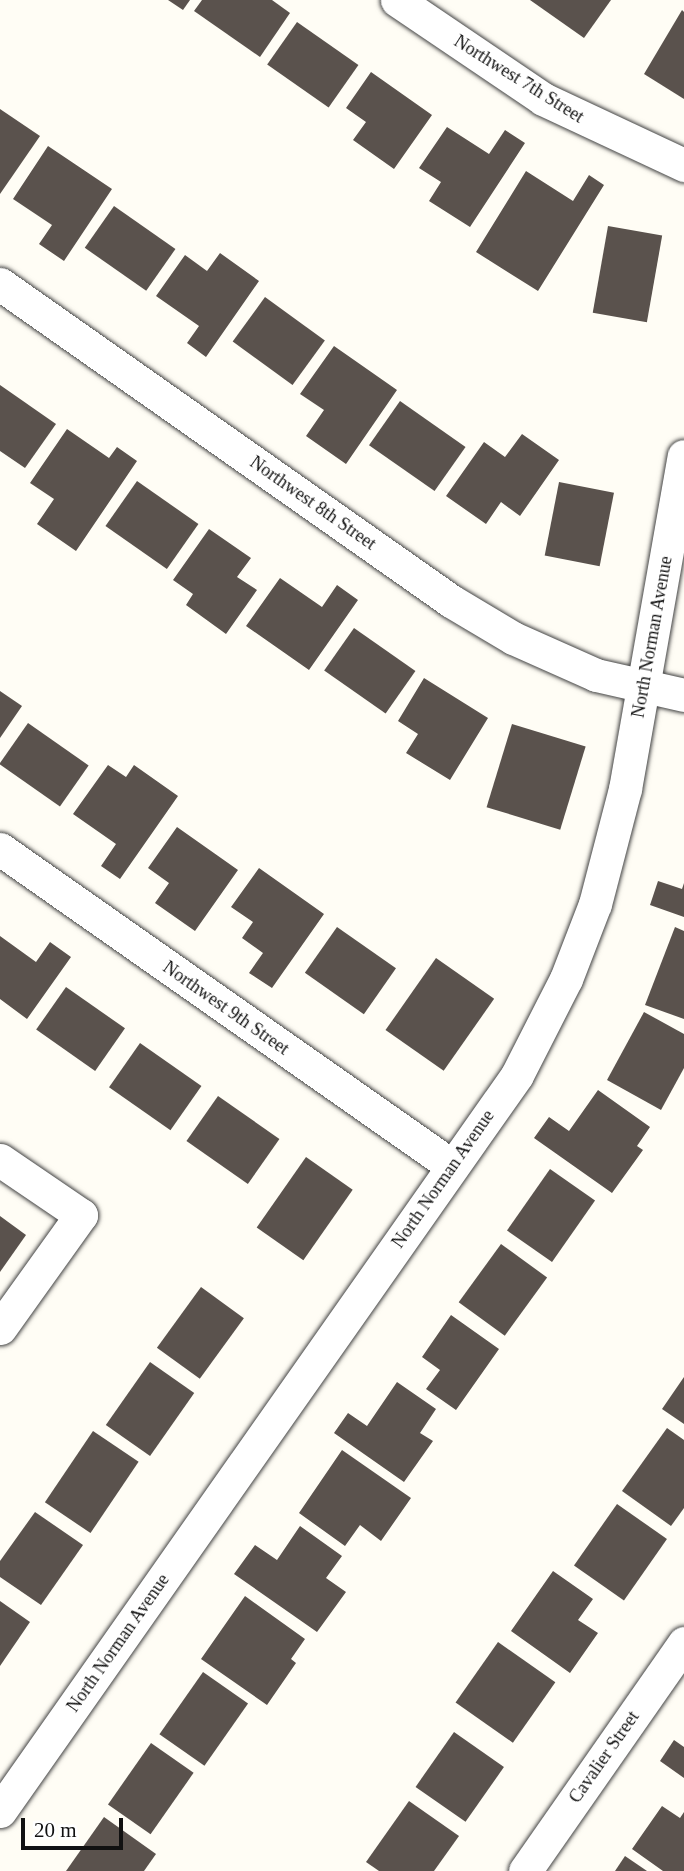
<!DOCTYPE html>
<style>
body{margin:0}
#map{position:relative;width:684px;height:1871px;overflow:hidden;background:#fffdf5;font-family:Georgia,serif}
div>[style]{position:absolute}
.building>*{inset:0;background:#5a524d;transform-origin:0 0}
.roads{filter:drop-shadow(0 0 2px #444) drop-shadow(0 0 2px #444)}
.street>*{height:33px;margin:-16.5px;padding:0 16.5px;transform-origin:16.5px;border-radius:16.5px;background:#fff}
span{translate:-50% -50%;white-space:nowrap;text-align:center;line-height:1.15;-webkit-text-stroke:7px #fff;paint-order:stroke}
.street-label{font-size:18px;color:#111}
.scale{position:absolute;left:21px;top:1818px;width:102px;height:32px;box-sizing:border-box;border:4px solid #111;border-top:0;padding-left:9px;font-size:21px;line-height:24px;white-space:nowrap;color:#111;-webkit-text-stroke:5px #fff;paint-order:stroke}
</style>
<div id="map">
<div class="building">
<div style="clip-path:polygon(168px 0,190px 0,183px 10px)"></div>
<div style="clip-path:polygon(202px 0,272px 0,290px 13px,260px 57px,194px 11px)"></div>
<div style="clip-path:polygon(530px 0,611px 0,584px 38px)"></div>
<div style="clip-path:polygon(682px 10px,684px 12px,684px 99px,644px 74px)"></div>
<div style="left:297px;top:22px;width:75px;height:52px;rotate:35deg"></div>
<div style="clip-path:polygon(371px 72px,432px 115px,394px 169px,353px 140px,366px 122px,346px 108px)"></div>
<div style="clip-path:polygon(0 109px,40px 136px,0 194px)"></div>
<div style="clip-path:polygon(447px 127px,489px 154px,505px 130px,525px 143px,470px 227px,429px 201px,441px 182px,419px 168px)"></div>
<div style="clip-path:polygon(48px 146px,112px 189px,64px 261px,39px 244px,52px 225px,13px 199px)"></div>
<div style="clip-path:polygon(526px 171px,573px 201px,589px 175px,604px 185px,538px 291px,476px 252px)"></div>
<div style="left:114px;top:206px;width:75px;height:51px;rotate:35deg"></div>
<div style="left:608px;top:226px;width:55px;height:88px;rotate:10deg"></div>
<div style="clip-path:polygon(220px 253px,259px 281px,206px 357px,187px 343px,199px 326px,156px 296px,185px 255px,207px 271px)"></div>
<div style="left:265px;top:297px;width:74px;height:55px;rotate:36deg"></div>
<div style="clip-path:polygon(334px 346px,397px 390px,346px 464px,306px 436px,324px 410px,300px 394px)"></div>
<div style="clip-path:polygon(0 385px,56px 424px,25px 468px,0 451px)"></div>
<div style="left:400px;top:401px;width:80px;height:54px;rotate:35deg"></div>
<div style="clip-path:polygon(67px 429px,109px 458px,117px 447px,137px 461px,76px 551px,37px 524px,54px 499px,30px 483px)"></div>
<div style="clip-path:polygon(522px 434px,559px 460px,520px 516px,501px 502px,486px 524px,446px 496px,484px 442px,505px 457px)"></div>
<div style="left:137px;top:481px;width:75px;height:55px;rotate:35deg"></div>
<div style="left:559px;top:482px;width:56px;height:75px;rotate:11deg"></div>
<div style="clip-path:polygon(209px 529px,251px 558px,237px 577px,257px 590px,226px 634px,186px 605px,193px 594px,173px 580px)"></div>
<div style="clip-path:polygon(280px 578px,322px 607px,337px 585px,358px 600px,309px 670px,246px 626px)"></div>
<div style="left:354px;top:628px;width:75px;height:52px;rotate:35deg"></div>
<div style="clip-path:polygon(424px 678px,488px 718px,450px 780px,406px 753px,418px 734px,398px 721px)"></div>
<div style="clip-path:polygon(0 691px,22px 706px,0 738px)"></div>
<div style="left:28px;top:723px;width:74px;height:50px;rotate:35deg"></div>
<div style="left:512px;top:724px;width:77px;height:87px;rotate:17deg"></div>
<div style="clip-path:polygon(108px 765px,126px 777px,134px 765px,178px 796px,120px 879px,101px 866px,116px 844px,73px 814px)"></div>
<div style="clip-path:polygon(177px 827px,238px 870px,195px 931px,155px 903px,169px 883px,148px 868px)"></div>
<div style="clip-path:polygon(259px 868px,324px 914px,272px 988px,249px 973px,263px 953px,242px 938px,253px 922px,231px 907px)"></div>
<div style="clip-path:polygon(658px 881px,682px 889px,684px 883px,684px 917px,650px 905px)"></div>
<div style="left:337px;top:927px;width:72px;height:56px;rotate:35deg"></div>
<div style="clip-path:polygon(675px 927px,684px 931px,684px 1019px,645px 1005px)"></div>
<div style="clip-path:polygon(0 936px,36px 962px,50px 942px,71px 957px,27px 1019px,0 999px)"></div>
<div style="left:436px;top:958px;width:71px;height:88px;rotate:35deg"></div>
<div style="left:66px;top:987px;width:72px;height:52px;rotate:35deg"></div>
<div style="clip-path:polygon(644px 1012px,684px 1034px,684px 1068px,661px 1110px,607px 1080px)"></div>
<div style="left:140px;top:1043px;width:75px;height:54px;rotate:35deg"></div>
<div style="clip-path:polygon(598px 1090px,650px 1127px,637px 1146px,643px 1150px,612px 1193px,534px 1138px,549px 1117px,569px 1131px)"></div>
<div style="left:218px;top:1096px;width:75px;height:55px;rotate:35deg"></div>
<div style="left:306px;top:1157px;width:57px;height:86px;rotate:35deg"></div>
<div style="left:550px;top:1169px;width:55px;height:75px;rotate:35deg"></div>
<div style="clip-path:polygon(0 1216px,26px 1235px,0 1272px)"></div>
<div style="left:501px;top:1244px;width:57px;height:72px;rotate:36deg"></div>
<div style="left:201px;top:1287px;width:53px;height:75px;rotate:36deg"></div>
<div style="clip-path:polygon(451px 1315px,499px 1349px,456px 1410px,426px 1389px,440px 1370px,422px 1357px)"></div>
<div style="left:150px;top:1362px;width:54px;height:77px;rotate:35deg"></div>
<div style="clip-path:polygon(684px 1377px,684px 1424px,662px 1409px)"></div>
<div style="clip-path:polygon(397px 1382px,436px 1409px,420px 1433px,433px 1441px,404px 1482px,334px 1433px,348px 1413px,367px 1426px)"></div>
<div style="clip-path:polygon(667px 1428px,684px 1440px,684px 1508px,671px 1526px,622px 1491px)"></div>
<div style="left:93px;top:1431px;width:55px;height:86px;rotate:34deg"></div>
<div style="clip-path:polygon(342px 1450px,411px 1498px,381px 1541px,360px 1525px,345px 1546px,299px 1513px)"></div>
<div style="left:617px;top:1504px;width:61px;height:75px;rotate:35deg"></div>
<div style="clip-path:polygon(35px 1512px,83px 1545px,41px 1605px,0 1577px,0 1561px)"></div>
<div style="clip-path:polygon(300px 1526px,342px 1556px,326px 1578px,346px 1592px,317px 1632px,234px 1574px,255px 1545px,277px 1560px)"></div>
<div style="clip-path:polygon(553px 1571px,593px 1599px,578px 1620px,598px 1633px,570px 1673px,511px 1631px)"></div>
<div style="clip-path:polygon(245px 1596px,305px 1639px,291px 1659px,296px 1663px,267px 1705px,201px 1659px)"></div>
<div style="clip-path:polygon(0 1601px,30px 1622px,0 1666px)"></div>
<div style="left:498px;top:1642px;width:70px;height:74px;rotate:35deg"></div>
<div style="left:203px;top:1672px;width:55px;height:76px;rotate:35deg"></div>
<div style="left:454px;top:1732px;width:61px;height:67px;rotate:35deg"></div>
<div style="clip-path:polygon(674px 1740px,684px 1747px,684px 1778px,660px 1761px)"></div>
<div style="left:151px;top:1743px;width:52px;height:75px;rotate:35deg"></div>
<div style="clip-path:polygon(409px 1801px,459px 1836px,434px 1871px,379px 1871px,366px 1862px)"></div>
<div style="clip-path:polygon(662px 1806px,680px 1818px,684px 1812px,684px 1871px,663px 1871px,632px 1849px)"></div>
<div style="clip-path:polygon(104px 1817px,156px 1854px,144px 1871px,66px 1871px)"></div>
<div style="clip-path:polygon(625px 1856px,647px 1871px,615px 1871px)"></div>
</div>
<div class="roads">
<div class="street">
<div style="left:397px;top:0;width:176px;rotate:34.1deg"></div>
<div style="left:543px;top:99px;width:156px;rotate:25.1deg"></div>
<div style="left:0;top:284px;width:551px;rotate:35.1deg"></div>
<div style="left:451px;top:601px;width:72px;rotate:30.8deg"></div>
<div style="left:513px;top:638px;width:91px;rotate:24deg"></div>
<div style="left:596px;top:675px;width:90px;rotate:12.8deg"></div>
<div style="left:0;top:849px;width:552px;rotate:35.04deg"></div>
<div style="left:0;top:1160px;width:98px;rotate:34.2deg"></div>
<div style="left:81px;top:1215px;width:139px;rotate:125.6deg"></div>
<div style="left:0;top:1811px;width:899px;rotate:-54.91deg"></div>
<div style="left:517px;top:1075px;width:108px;rotate:-63deg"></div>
<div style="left:566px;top:979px;width:80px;rotate:-68.9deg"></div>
<div style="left:595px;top:904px;width:119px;rotate:-75.4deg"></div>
<div style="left:625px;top:789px;width:338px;rotate:-80deg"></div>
<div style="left:525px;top:1871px;width:278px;rotate:-55.1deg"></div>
</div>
</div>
<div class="street-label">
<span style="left:519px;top:79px;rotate:32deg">Northwest 7th Street</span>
<span style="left:313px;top:503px;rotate:35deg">Northwest 8th Street</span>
<span style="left:652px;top:637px;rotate:-80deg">North Norman Avenue</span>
<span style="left:226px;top:1008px;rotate:35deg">Northwest 9th Street</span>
<span style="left:443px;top:1179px;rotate:-55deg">North Norman Avenue</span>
<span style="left:118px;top:1643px;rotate:-55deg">North Norman Avenue</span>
<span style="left:604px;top:1757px;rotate:-55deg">Cavalier Street</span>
</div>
<div class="scale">20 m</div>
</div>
